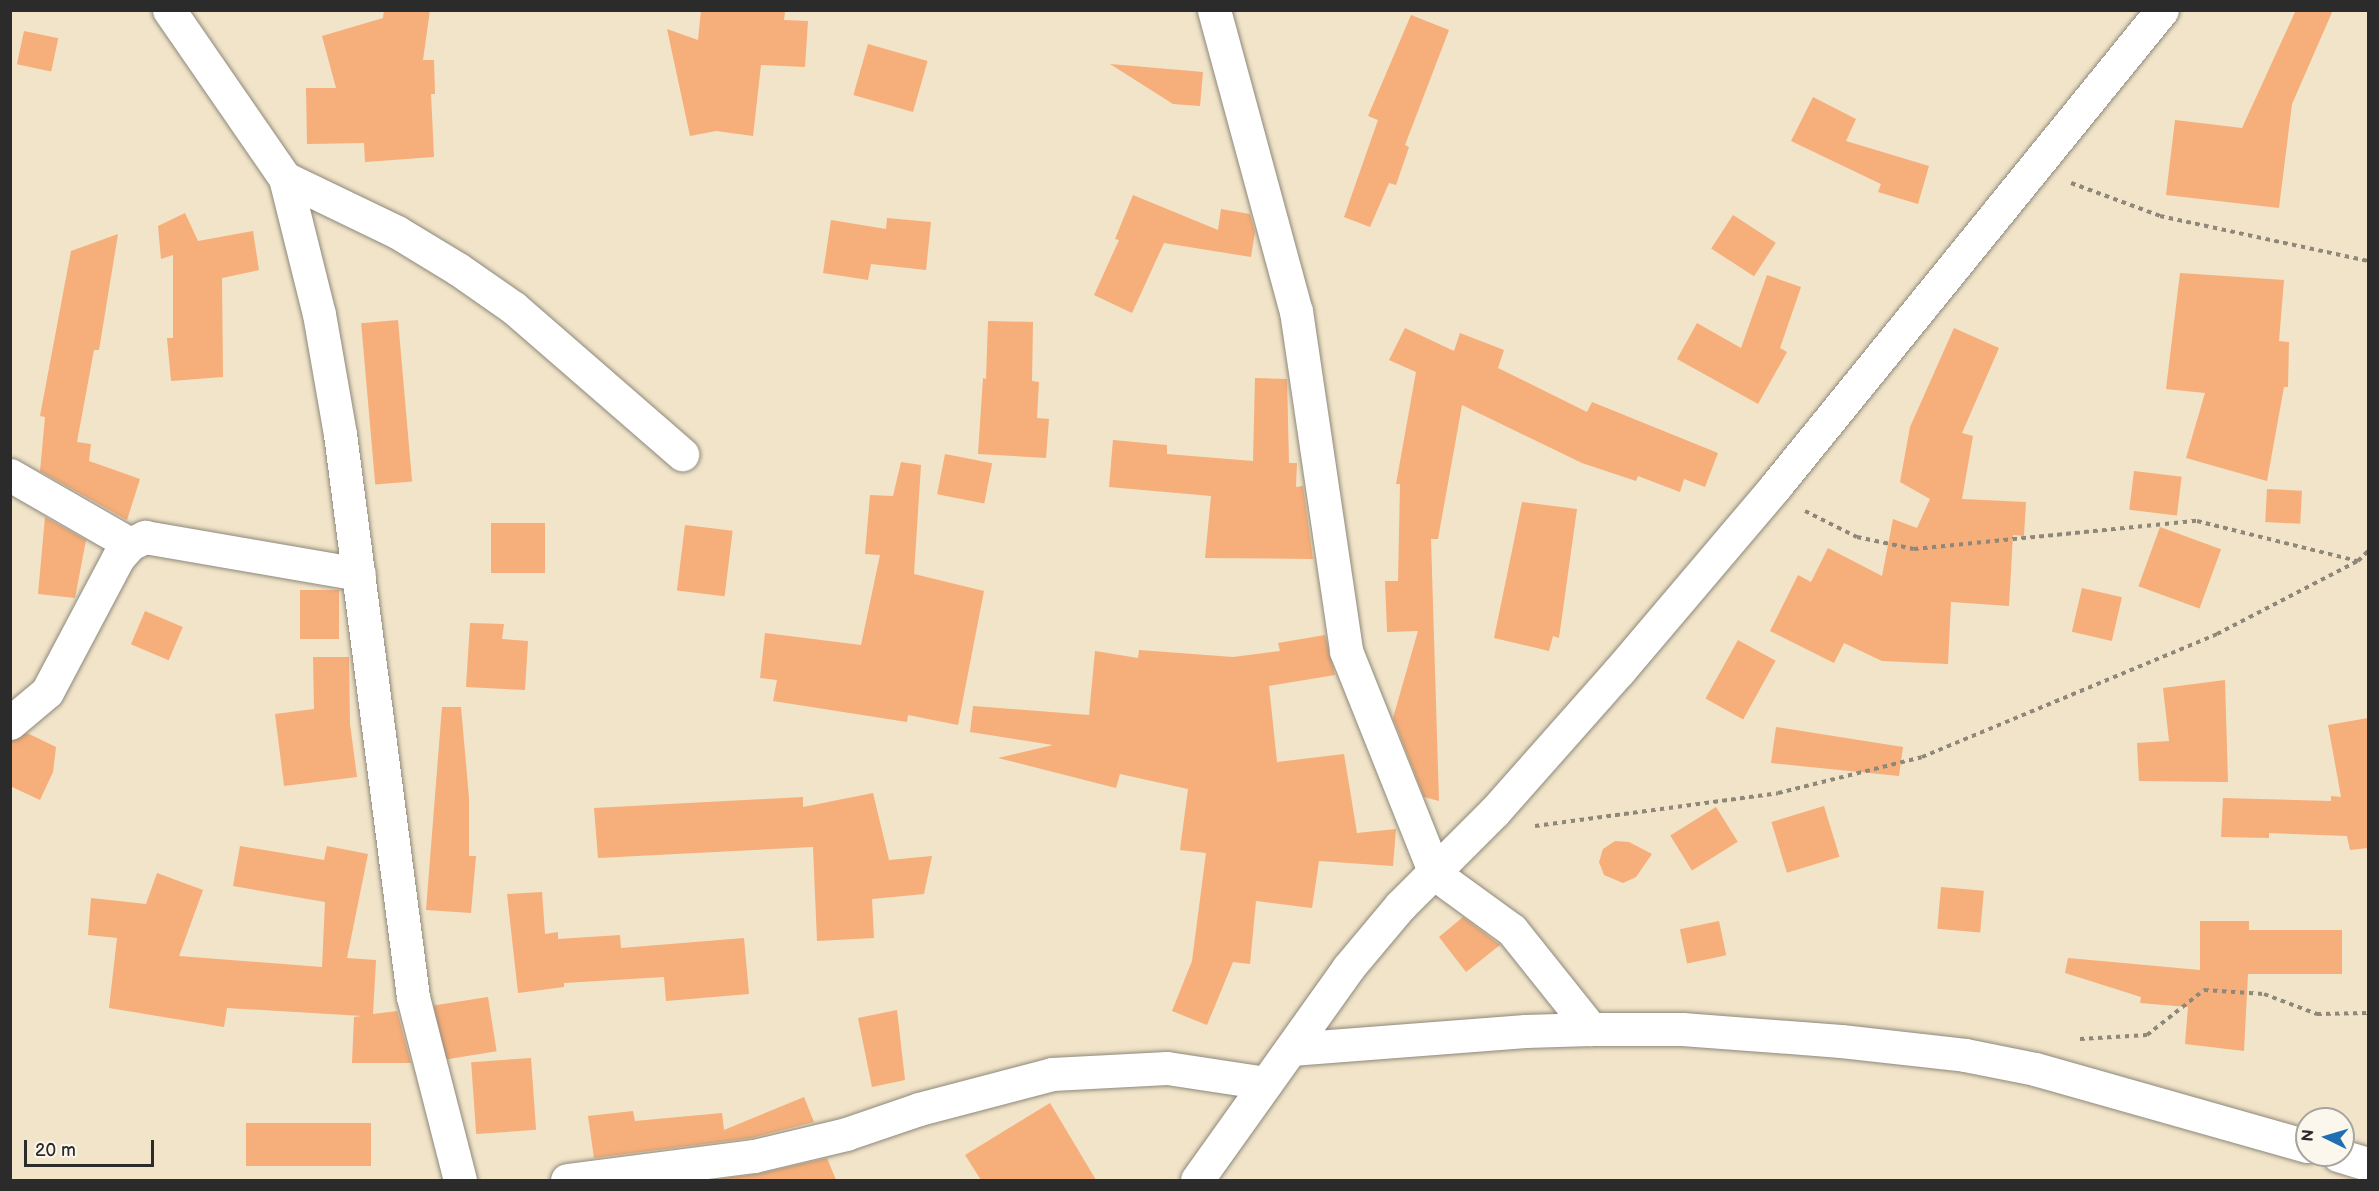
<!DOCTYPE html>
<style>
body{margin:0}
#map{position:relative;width:2379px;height:1191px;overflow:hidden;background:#f1e4c9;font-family:"Balsamiq Sans",sans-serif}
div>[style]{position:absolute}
.building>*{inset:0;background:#f6ae7a;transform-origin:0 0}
.path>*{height:4px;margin-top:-2px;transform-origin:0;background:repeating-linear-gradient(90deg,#8e887a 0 4.5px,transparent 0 9px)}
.roads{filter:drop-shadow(0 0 2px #8e887a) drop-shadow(0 0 2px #8e887a)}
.minor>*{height:33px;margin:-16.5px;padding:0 16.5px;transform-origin:16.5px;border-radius:16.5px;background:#fff}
span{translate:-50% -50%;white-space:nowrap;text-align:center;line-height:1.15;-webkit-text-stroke:6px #fbf7ec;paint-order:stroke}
.frame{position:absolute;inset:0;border:12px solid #2b2b2b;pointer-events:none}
.north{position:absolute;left:2295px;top:1107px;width:60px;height:60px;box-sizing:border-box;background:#fbf7ec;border:2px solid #a8a59f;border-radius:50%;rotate:275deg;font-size:16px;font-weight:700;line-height:24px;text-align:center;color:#2b2b2b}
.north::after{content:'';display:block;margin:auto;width:21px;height:27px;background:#1f6fb2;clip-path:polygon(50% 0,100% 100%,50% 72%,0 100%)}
.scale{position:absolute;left:24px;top:1140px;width:130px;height:27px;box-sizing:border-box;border:3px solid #2b2b2b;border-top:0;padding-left:8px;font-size:18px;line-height:21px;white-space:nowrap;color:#2b2b2b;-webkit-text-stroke:4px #fbf7ec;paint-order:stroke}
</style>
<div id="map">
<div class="building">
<div style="clip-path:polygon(384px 10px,430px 10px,423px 60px,434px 60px,435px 94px,431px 94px,434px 157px,365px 162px,364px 143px,307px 144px,306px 88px,336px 88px,322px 36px,383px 18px)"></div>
<div style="clip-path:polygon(701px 10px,785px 12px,784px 20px,808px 21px,805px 67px,761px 65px,753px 136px,716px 131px,690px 136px,667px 29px,698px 40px)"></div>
<div style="clip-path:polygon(2296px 10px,2333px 10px,2292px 104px,2279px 208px,2166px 195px,2175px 120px,2242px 128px)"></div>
<div style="clip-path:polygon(1411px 15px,1449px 30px,1405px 145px,1409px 147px,1396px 185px,1389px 183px,1370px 227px,1344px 217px,1378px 120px,1368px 116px)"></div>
<div style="left:24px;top:31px;width:35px;height:34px;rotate:12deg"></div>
<div style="left:868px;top:44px;width:62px;height:53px;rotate:16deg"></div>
<div style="clip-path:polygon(1110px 64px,1203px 72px,1200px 106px,1173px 104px)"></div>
<div style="clip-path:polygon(1813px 97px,1856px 119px,1846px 141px,1929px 166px,1918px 204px,1878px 192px,1881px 184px,1791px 141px)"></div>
<div style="clip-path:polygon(1133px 195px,1218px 230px,1221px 209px,1250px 214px,1255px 232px,1251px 257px,1164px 243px,1132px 313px,1094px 295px,1119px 240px,1115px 239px)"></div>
<div style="clip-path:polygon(185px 213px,198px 241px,253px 231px,259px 270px,222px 278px,223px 377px,171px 381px,167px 338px,173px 338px,173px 255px,161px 259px,158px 226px)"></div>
<div style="left:1733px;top:215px;width:51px;height:40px;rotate:33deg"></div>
<div style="clip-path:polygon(887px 218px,931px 222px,926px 270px,871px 264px,868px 280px,823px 273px,831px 220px,886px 229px)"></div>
<div style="clip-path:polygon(118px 234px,99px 350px,94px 350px,77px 442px,91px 444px,89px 461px,140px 479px,127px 520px,40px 471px,45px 417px,40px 416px,71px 251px)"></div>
<div style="clip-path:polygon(2180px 273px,2284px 280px,2279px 341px,2289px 342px,2288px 387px,2284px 387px,2267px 481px,2186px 458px,2205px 393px,2166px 389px)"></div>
<div style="clip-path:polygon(1767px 275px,1801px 287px,1780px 348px,1787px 352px,1758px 404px,1677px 359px,1697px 323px,1741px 348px)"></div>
<div style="left:398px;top:320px;width:162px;height:37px;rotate:85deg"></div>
<div style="clip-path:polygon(988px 321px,1033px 322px,1032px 381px,1039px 382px,1037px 418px,1049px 419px,1046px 458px,978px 454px,983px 378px,986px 379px)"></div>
<div style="clip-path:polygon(1405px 328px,1454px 351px,1460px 333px,1504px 350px,1498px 368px,1587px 412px,1592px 402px,1718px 453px,1705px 487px,1684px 479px,1680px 492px,1638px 476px,1636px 481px,1582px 463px,1462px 405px,1438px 539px,1431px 539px,1439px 801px,1424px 797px,1393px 718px,1418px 631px,1387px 632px,1385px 581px,1398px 581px,1400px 484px,1396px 484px,1416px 372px,1389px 360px)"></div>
<div style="clip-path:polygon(1954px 328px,1999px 348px,1962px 433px,1973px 436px,1962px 499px,2026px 502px,2024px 536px,2013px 535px,2009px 606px,1951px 602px,1948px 664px,1882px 661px,1844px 643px,1834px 663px,1770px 631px,1798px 575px,1811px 582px,1828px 548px,1882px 576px,1893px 519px,1917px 528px,1930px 499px,1900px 482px,1910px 427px)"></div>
<div style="clip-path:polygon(1255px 378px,1287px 379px,1289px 463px,1297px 463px,1296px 487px,1303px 486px,1313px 559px,1205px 558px,1211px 496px,1109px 487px,1113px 440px,1167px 445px,1167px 454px,1253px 461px)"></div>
<div style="left:945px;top:454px;width:48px;height:41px;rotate:11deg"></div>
<div style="clip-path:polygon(901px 462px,921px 465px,914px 574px,984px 591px,958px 725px,908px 715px,907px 722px,773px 701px,777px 680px,760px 678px,765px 633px,861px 645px,880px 555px,865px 554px,870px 495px,893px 496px)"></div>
<div style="left:2134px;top:471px;width:48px;height:39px;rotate:7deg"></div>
<div style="left:2267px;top:489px;width:35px;height:33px;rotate:3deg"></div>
<div style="clip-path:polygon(1522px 502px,1577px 509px,1559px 638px,1553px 636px,1549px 651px,1494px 638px)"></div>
<div style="clip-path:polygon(45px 517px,86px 540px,75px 598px,38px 594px)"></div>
<div style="left:491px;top:523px;width:54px;height:50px"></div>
<div style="left:685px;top:525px;width:48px;height:66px;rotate:7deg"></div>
<div style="left:2160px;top:527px;width:65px;height:63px;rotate:20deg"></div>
<div style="left:2082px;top:588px;width:41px;height:45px;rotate:13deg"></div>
<div style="left:300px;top:590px;width:39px;height:49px"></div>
<div style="left:145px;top:611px;width:41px;height:36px;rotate:23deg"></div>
<div style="clip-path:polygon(470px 623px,504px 624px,502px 639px,528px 641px,525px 690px,466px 687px)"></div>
<div style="clip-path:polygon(1325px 635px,1335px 675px,1269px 686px,1277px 762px,1344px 754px,1357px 833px,1396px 829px,1393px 866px,1319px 861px,1312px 908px,1256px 901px,1250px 964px,1233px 962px,1207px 1025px,1172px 1011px,1192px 961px,1206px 853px,1180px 850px,1188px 789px,1120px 774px,1116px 788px,998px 758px,1053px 745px,970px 732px,973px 706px,1089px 715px,1095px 651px,1138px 658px,1139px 650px,1233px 657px,1280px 651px,1278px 643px)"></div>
<div style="left:1738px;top:640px;width:43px;height:67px;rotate:29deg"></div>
<div style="clip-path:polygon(313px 657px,349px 657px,350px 724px,357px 777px,284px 786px,275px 714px,314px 709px)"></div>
<div style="clip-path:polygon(2225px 680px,2228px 782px,2139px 781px,2137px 743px,2169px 741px,2163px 688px)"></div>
<div style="clip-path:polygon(442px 707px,461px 707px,469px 798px,469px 856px,476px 856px,471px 913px,426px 910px)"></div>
<div style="clip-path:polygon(2368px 718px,2368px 848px,2350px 850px,2347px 836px,2269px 833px,2269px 838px,2221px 837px,2223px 798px,2331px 801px,2331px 796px,2341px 797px,2328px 725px)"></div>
<div style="clip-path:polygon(1776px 727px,1903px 747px,1899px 776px,1771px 763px)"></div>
<div style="clip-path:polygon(27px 733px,56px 747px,53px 772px,40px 800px,10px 786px,10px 741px)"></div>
<div style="clip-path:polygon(873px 793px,889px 860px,932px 856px,924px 894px,872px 899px,874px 938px,817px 941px,813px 847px,598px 858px,594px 808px,803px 797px,803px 807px)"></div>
<div style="left:1824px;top:806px;width:53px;height:55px;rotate:73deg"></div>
<div style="left:1716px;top:807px;width:41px;height:54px;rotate:58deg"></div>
<div style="clip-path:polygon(1615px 841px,1629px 842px,1652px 854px,1636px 877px,1623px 883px,1604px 875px,1599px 862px,1603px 849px)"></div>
<div style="clip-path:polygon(240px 846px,324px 860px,327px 846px,368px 854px,347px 958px,376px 960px,373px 1014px,397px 1011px,411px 1063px,352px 1063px,354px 1017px,362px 1016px,227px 1008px,224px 1027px,109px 1008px,117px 938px,88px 935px,91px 898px,146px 904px,157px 873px,203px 890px,179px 956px,322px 967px,325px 902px,233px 886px)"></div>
<div style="left:1941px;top:887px;width:43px;height:42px;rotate:5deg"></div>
<div style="clip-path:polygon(542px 892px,545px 934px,558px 932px,558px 939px,620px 935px,621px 948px,744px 938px,749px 994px,666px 1001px,664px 977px,564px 983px,564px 987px,518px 993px,507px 894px)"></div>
<div style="clip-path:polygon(1463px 917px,1500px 945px,1466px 972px,1439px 937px)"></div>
<div style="left:1719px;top:921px;width:35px;height:40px;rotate:78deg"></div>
<div style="clip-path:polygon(2200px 921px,2249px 921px,2249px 930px,2342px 930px,2342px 974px,2248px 974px,2244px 1051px,2185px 1044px,2188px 1007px,2140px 1003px,2141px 997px,2065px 973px,2068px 958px,2200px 970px)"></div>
<div style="left:488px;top:997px;width:55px;height:55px;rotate:81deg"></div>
<div style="clip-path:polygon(897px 1010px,905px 1080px,872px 1087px,858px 1018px)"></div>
<div style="left:531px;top:1058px;width:72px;height:60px;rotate:86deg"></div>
<div style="clip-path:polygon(804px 1097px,814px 1122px,751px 1138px,594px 1158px,588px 1116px,633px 1111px,635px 1121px,722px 1113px,724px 1130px)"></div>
<div style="clip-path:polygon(1050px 1103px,1096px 1180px,981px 1180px,965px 1155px)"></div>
<div style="left:246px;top:1123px;width:125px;height:43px"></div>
<div style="clip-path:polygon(827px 1158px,836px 1180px,710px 1180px,758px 1174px)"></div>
</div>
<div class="path">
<div style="left:2071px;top:183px;width:95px;rotate:20.3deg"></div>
<div style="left:2160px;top:216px;width:213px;rotate:12.2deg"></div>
<div style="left:1805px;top:511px;width:58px;rotate:26.6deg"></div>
<div style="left:1857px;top:537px;width:58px;rotate:11.9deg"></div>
<div style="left:1914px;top:549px;width:284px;rotate:-5.7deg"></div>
<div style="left:2197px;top:521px;width:166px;rotate:14deg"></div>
<div style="left:2358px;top:561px;width:14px;rotate:-45deg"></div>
<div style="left:1535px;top:826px;width:245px;rotate:-7.7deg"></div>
<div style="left:1778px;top:793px;width:148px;rotate:-14deg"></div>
<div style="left:1922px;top:757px;width:320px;rotate:-22.6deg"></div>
<div style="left:2217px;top:634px;width:159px;rotate:-27.4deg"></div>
<div style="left:2080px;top:1039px;width:67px;rotate:-3.4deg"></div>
<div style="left:2147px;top:1035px;width:73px;rotate:-38.3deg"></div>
<div style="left:2204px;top:990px;width:60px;rotate:3.8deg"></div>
<div style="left:2264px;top:994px;width:57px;rotate:20.7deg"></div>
<div style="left:2317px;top:1014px;width:51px;rotate:-1.1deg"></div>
</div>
<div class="roads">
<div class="minor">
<div style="left:169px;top:10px;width:204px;rotate:55.4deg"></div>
<div style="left:285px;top:178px;width:140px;rotate:76deg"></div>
<div style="left:319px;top:314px;width:122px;rotate:80.1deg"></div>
<div style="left:340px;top:434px;width:568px;rotate:82.61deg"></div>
<div style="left:413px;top:997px;width:189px;rotate:75.6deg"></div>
<div style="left:1214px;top:10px;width:312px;rotate:74.8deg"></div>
<div style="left:1296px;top:311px;width:344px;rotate:81.6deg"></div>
<div style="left:1346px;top:651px;width:240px;rotate:68.2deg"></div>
<div style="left:1435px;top:874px;width:95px;rotate:36deg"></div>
<div style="left:1512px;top:930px;width:127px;rotate:51.4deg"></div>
<div style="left:285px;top:178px;width:124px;rotate:25.7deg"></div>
<div style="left:397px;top:232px;width:71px;rotate:31.2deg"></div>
<div style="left:458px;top:269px;width:68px;rotate:34.9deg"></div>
<div style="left:514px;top:308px;width:223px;rotate:41deg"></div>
<div style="left:10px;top:475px;width:138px;rotate:29.9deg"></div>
<div style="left:10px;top:723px;width:48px;rotate:-40deg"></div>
<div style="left:47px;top:692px;width:152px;rotate:-62.1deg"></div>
<div style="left:118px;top:558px;width:18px;rotate:-49deg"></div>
<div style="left:130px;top:544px;width:17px;rotate:-25deg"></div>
<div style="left:145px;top:537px;width:217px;rotate:9.8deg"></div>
<div style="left:1291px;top:1049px;width:235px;rotate:-4.4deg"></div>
<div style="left:1525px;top:1031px;width:66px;rotate:-1.7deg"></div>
<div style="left:1591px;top:1029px;width:91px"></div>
<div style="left:1682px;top:1029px;width:159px;rotate:4.3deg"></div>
<div style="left:1841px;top:1041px;width:125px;rotate:6.4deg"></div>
<div style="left:1965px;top:1055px;width:71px;rotate:11.3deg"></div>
<div style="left:2035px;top:1069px;width:283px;rotate:15.8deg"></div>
<div style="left:2338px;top:1155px;width:31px;rotate:17deg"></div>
<div style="left:567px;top:1180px;width:189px;rotate:-7.3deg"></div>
<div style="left:754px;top:1156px;width:95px;rotate:-13.4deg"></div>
<div style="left:846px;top:1134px;width:77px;rotate:-18.9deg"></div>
<div style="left:919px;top:1109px;width:138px;rotate:-14.7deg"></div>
<div style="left:1052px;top:1074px;width:115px;rotate:-3deg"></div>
<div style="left:1167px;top:1068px;width:100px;rotate:8.6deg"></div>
<div style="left:1197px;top:1180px;width:260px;rotate:-54.5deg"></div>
<div style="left:1348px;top:968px;width:81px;rotate:-50deg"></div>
<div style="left:1400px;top:906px;width:134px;rotate:-45deg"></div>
<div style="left:1495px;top:811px;width:187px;rotate:-48.5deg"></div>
<div style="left:1619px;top:671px;width:241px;rotate:-49.7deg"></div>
<div style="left:1775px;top:487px;width:614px;rotate:-50.95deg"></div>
</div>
</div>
<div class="frame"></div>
<div class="north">N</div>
<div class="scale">20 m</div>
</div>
